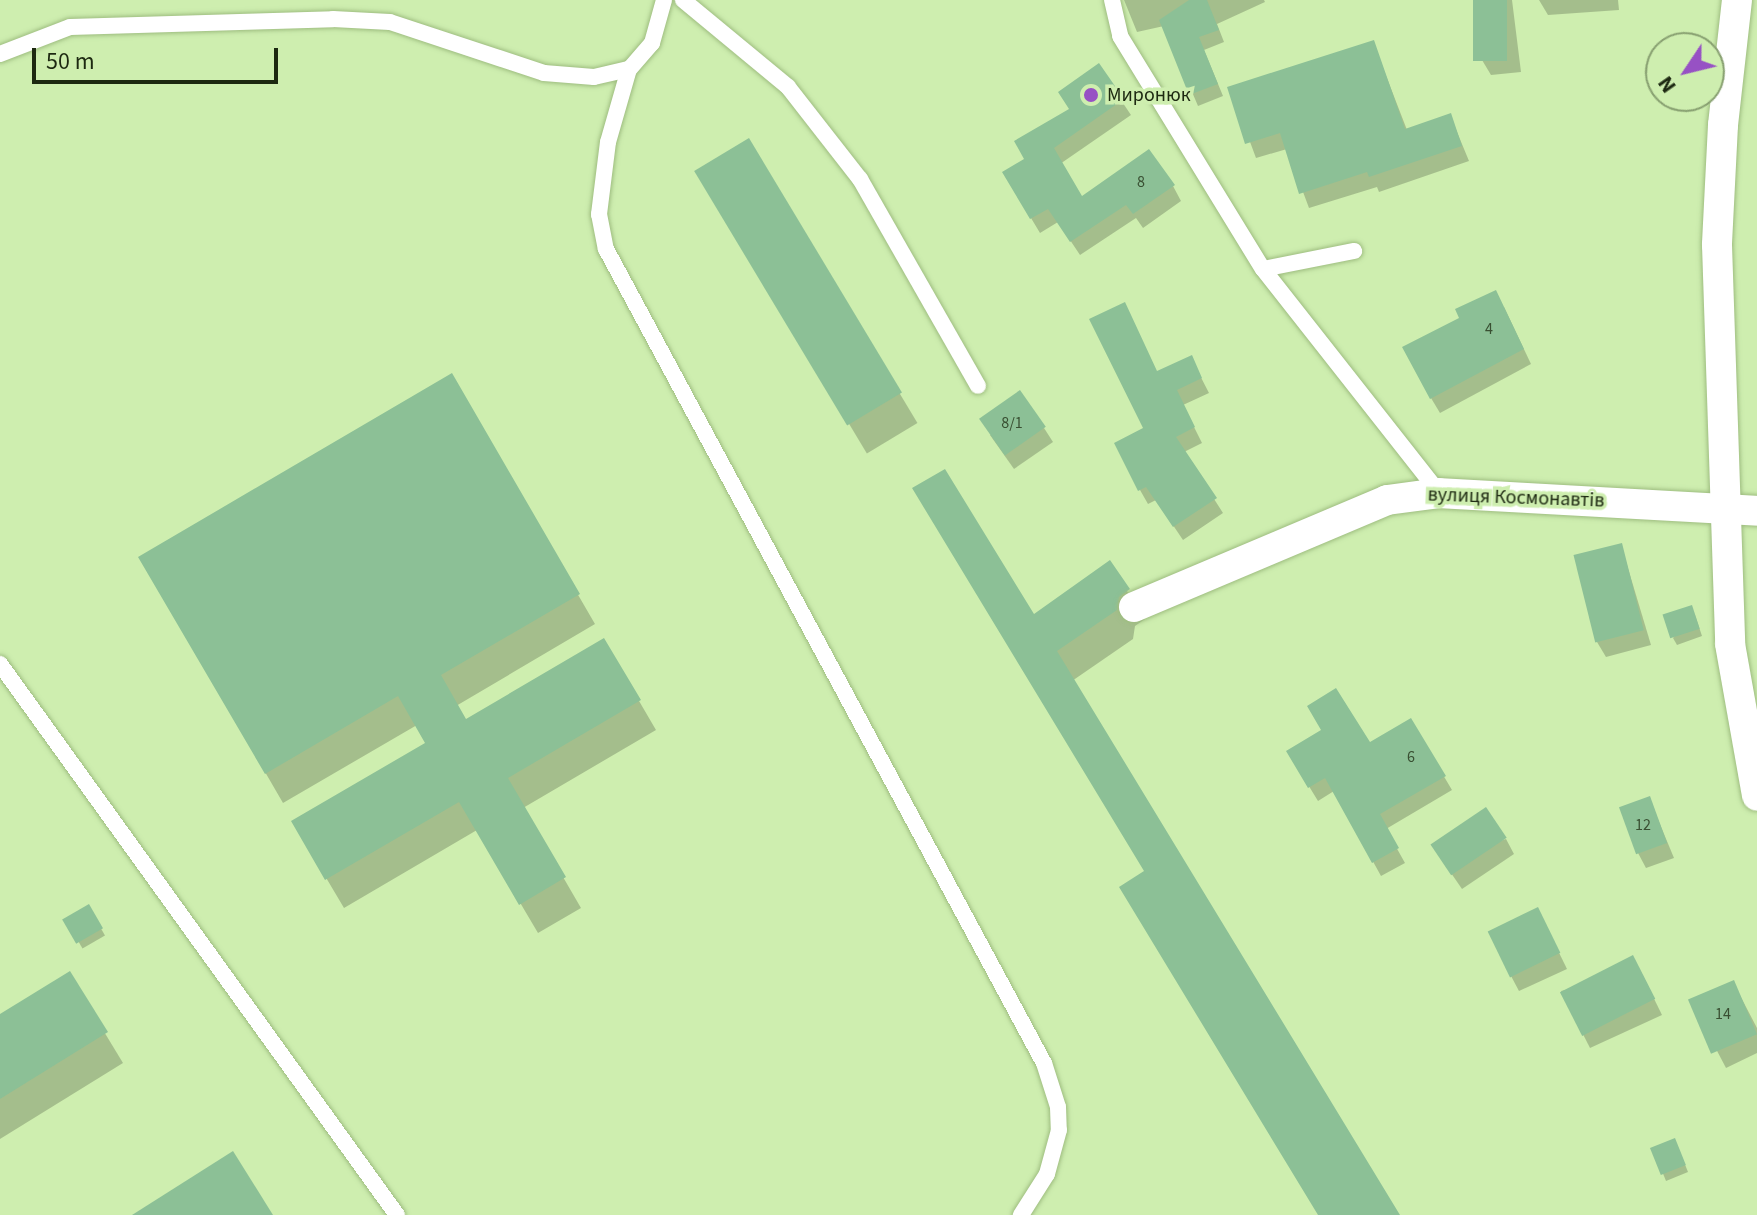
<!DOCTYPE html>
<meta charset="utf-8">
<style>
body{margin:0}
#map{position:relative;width:1757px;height:1215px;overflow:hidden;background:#ceeeaf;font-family:"Source Sans 3",sans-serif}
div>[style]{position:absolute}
.shadow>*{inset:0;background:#0003;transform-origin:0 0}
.building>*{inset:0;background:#8cc096;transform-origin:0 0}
.roads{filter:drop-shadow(0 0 2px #9ebd80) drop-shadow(0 0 2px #9ebd80)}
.service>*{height:16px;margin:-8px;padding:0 8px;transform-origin:8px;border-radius:8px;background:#fff}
.minor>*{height:30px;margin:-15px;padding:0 15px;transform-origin:15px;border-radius:15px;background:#fff}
.dots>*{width:22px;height:22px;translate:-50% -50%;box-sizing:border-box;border:4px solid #ceeeaf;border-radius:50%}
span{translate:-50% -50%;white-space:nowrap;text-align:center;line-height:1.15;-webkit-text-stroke:7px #ceeeaf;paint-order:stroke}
.number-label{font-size:16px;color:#394f32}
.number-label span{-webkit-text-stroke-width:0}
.poi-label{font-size:20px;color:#1d2911}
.left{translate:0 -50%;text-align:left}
.street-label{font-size:20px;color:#1d2911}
.north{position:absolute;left:1645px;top:32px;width:80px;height:80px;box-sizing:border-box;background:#ceeeaf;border:2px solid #879f70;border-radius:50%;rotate:235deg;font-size:22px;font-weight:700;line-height:32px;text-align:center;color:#1d2911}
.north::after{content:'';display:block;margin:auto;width:28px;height:36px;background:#9751c4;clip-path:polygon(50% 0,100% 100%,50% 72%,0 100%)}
.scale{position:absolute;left:32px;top:48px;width:246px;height:36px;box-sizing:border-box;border:4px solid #1d2911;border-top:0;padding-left:10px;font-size:24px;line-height:28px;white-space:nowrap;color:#1d2911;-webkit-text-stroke:6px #ceeeaf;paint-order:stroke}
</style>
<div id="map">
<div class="shadow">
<div style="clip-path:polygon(1124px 0,1264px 0,1265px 2px,1217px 24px,1224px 42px,1204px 50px,1223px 96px,1198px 106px,1164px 26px,1137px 32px)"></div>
<div style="clip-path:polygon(1475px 0,1512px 0,1521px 72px,1491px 75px,1482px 60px)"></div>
<div style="clip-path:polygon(1539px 0,1618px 0,1619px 10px,1548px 15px)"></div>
<div style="clip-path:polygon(1373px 42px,1407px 130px,1450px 115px,1469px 161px,1379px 192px,1377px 187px,1309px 208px,1287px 149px,1256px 158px,1230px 88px)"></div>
<div style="clip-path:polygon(1098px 66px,1131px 115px,1060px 164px,1081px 199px,1173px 186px,1181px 201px,1143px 228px,1136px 218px,1080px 255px,1058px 222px,1040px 233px,1004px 173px,1027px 159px,1071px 110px)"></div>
<div style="left:748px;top:141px;width:329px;height:59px;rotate:59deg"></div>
<div style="clip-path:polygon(1504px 307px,1531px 364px,1440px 413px,1431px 398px)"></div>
<div style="clip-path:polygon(1191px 358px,1209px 393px,1183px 405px,1202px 443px,1184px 452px,1223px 513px,1183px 540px,1156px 500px,1148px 504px,1140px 490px,1158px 373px)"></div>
<div style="clip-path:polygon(451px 376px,595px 624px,456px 706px,466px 721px,604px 641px,656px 730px,523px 808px,581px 908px,538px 933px,477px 830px,344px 908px,293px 822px,428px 743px,417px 725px,283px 803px,141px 558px)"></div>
<div style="clip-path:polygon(1044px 428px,1053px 442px,1014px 469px,990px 435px)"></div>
<div style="clip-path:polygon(1621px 545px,1651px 645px,1606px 657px,1597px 642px)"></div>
<div style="clip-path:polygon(1109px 563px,1145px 619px,1135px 626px,1133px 639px,1072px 681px,1398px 1215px,1320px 1215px,1147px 872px,1033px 616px)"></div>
<div style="clip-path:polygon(1695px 615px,1702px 636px,1677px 645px,1673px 638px)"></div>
<div style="clip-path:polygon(1411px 721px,1452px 790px,1386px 829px,1405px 863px,1381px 876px,1334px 791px,1318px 801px,1288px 752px,1370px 745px)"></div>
<div style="clip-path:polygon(1649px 798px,1674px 858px,1646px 868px,1638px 853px)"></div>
<div style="clip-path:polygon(1506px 839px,1514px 854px,1462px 889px,1442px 860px)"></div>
<div style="left:88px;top:906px;width:34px;height:26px;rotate:60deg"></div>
<div style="clip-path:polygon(1545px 924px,1567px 969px,1519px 991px,1511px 976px)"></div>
<div style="clip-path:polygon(1641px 972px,1662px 1015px,1590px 1048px,1561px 991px)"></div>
<div style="clip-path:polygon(69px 974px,123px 1063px,0 1139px,0 1016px)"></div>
<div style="clip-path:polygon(1733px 982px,1757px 1028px,1757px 1053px,1726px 1068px,1692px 1003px)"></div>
<div style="clip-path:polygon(1678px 1147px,1688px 1172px,1666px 1181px,1653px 1149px)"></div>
</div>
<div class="building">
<div style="clip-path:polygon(1189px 0,1207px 0,1219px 30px,1199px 37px,1218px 84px,1189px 95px,1159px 20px)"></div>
<div style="left:1473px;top:0;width:34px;height:61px"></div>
<div style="clip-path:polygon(1374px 40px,1405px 129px,1451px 113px,1462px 146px,1369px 177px,1367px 172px,1299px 194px,1280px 133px,1245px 144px,1227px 87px)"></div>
<div style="clip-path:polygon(1099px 63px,1124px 99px,1054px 148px,1082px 196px,1149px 149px,1175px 185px,1133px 214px,1126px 205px,1070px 242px,1048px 209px,1030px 219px,1002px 172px,1024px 159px,1014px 141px,1069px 109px,1058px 92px)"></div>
<div style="left:749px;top:138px;width:297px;height:64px;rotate:59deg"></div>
<div style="clip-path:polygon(1496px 290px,1524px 349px,1430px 399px,1402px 347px,1459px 318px,1455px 309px)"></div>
<div style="clip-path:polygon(1125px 302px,1157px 371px,1192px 355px,1202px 378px,1177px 390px,1195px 427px,1176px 437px,1217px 498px,1173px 527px,1146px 487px,1138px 491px,1114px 443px,1143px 428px,1089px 319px)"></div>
<div style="clip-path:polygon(452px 373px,580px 594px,441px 675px,466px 719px,604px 638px,641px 700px,508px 778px,566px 877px,519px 905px,459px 802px,325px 880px,291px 821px,425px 743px,398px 696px,265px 774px,138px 557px)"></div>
<div style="left:1020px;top:390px;width:45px;height:50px;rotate:55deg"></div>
<div style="clip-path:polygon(945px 469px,1034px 614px,1110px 560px,1130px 589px,1119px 597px,1117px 610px,1057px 651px,1400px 1215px,1318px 1215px,1119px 887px,1144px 871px,912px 488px)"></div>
<div style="left:1622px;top:543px;width:90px;height:50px;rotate:76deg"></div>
<div style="left:1692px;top:605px;width:25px;height:31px;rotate:72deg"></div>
<div style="clip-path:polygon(1336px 688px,1370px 742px,1411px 718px,1446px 776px,1380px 814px,1399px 848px,1372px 863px,1325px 778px,1308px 788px,1286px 751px,1321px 730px,1307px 706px)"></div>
<div style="left:1650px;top:796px;width:50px;height:33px;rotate:70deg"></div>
<div style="left:1486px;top:807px;width:37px;height:67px;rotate:56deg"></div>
<div style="left:89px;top:904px;width:28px;height:31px;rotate:60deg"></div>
<div style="left:1538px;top:907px;width:51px;height:56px;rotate:64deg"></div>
<div style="left:1633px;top:955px;width:49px;height:82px;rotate:63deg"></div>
<div style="clip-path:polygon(70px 971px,108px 1032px,0 1099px,0 1014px)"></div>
<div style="left:1734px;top:980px;width:59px;height:50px;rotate:67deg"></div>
<div style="left:1675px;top:1138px;width:29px;height:27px;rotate:68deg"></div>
<div style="clip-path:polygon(233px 1151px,273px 1215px,132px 1215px)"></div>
</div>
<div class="roads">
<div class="service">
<div style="left:664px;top:0;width:45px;rotate:105.6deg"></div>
<div style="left:652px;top:43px;width:35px;rotate:131deg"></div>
<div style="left:629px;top:69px;width:76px;rotate:106deg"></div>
<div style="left:608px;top:142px;width:73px;rotate:97.1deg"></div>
<div style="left:599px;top:214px;width:36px;rotate:79deg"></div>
<div style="left:606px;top:249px;width:924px;rotate:61.72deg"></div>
<div style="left:1044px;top:1063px;width:46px;rotate:72.3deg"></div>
<div style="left:1058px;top:1107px;width:23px;rotate:88deg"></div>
<div style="left:1059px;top:1130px;width:46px;rotate:105.3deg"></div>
<div style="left:1047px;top:1174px;width:49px;rotate:122.4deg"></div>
<div style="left:683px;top:0;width:136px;rotate:39.6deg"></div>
<div style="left:788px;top:87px;width:117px;rotate:52deg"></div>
<div style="left:860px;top:179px;width:238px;rotate:60.3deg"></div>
<div style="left:1112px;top:0;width:37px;rotate:77deg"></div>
<div style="left:1120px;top:36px;width:273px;rotate:58.5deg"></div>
<div style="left:1263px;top:269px;width:93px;rotate:-11.2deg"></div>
<div style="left:0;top:54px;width:75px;rotate:-21.1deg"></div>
<div style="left:70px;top:27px;width:263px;rotate:-1.7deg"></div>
<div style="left:333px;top:19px;width:57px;rotate:3deg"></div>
<div style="left:390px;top:22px;width:162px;rotate:18.3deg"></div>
<div style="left:544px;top:73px;width:50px;rotate:4.6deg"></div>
<div style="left:594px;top:77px;width:36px;rotate:-13deg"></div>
<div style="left:1263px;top:269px;width:285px;rotate:51.8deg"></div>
<div style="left:0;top:664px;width:679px;rotate:54.23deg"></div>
</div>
<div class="minor">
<div style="left:1737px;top:0;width:126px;rotate:96.4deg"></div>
<div style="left:1723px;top:125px;width:120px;rotate:92.9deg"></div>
<div style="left:1717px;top:245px;width:399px;rotate:88.1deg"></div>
<div style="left:1730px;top:644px;width:154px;rotate:79.9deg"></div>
<div style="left:1134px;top:607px;width:275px;rotate:-22.9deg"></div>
<div style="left:1387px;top:500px;width:52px;rotate:-7.7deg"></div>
<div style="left:1439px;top:493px;width:319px;rotate:3.2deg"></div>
</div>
</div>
<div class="dots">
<div style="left:1091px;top:95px;background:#9751c4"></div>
</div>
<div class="number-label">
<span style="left:1141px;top:182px">8</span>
<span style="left:1489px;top:329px">4</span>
<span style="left:1012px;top:423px">8/1</span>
<span style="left:1411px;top:757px">6</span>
<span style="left:1643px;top:825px">12</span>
<span style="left:1723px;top:1014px">14</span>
</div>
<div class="poi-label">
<span class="left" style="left:1107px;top:95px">Миронюк</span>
</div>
<div class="street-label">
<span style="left:1516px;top:498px;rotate:2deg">вулиця Космонавтів</span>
</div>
<div class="north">N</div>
<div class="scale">50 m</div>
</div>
